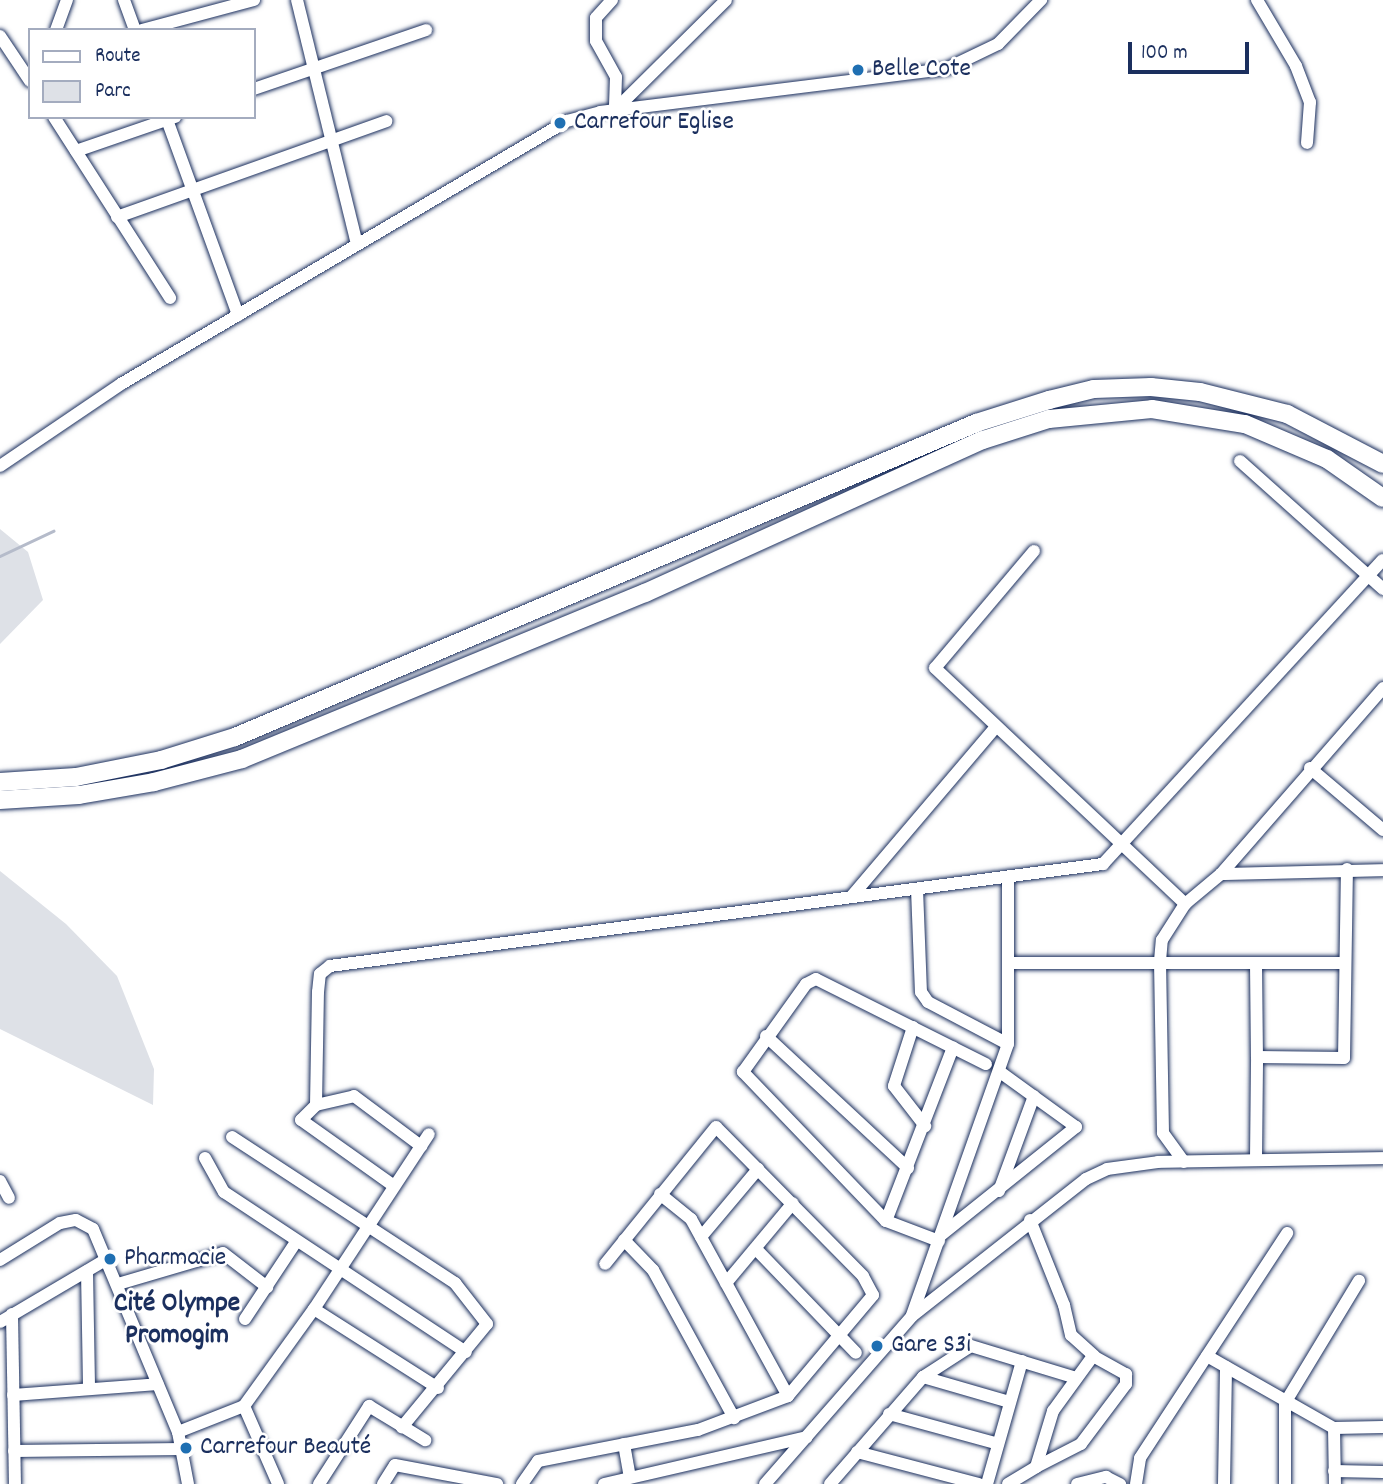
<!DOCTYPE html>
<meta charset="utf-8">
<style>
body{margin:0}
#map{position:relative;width:1383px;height:1484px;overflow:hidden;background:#fff;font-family:Dekko,sans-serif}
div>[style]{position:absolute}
.green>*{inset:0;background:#dee1e7}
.stream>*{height:2.5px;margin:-1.25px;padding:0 1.25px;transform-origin:1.25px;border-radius:1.25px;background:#b5bbca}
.roads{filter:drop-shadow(0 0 2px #1b2f5e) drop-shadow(0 0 2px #1b2f5e)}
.minor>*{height:12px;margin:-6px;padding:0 6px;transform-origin:6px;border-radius:6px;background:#fff}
.highway>*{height:18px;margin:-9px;padding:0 9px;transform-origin:9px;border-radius:9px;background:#fff}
.dots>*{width:19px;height:19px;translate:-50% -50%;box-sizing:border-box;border:4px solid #fff;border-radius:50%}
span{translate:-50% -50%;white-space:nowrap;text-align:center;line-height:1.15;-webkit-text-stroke:5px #fff;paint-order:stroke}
.poi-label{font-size:26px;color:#1b2f5e}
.left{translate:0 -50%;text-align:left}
.neighbourhood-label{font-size:28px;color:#1b2f5e;font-weight:700}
.legend{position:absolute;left:28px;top:28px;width:228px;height:91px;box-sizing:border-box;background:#fff;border:2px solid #a4acbf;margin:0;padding:9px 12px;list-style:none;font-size:21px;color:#1b2f5e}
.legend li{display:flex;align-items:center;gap:14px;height:35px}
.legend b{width:35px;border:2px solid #a4acbf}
.scale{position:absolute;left:1128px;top:42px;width:121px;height:32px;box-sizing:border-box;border:4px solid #1b2f5e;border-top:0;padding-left:9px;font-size:21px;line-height:24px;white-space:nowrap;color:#1b2f5e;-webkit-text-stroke:5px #fff;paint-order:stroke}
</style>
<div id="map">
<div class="green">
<div style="clip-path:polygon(0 529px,28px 552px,43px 600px,0 644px)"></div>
<div style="clip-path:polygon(0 871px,66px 924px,117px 976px,154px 1069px,153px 1105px,0 1029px)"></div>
</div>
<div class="stream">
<div style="left:0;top:556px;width:59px;rotate:-25.3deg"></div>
</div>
<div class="roads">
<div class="minor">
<div style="left:124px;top:0;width:32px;rotate:70deg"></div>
<div style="left:297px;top:0;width:251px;rotate:76.2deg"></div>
<div style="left:612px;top:0;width:24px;rotate:132deg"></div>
<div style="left:596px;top:18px;width:23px;rotate:90deg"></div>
<div style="left:596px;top:41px;width:41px;rotate:60.9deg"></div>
<div style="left:616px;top:77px;width:33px;rotate:92deg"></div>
<div style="left:1257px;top:0;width:77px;rotate:59.4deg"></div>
<div style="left:1296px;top:66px;width:39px;rotate:69deg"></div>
<div style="left:1310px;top:102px;width:41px;rotate:94.2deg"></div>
<div style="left:56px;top:30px;width:32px;rotate:-70deg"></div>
<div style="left:142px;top:30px;width:116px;rotate:-15deg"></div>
<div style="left:0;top:36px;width:54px;rotate:56.3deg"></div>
<div style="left:254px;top:89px;width:182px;rotate:-18.9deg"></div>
<div style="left:615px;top:110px;width:156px;rotate:-44.7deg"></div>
<div style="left:54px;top:117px;width:215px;rotate:57.3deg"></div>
<div style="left:166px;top:117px;width:211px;rotate:70deg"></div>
<div style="left:76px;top:151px;width:105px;rotate:-19deg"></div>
<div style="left:117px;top:217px;width:286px;rotate:-19.6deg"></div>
<div style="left:1240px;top:461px;width:192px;rotate:41.8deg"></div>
<div style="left:0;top:466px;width:146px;rotate:-34.1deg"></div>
<div style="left:121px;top:384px;width:518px;rotate:-30.53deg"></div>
<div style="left:567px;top:121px;width:34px;rotate:-15deg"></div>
<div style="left:600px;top:112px;width:349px;rotate:-7.1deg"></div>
<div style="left:946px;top:69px;width:58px;rotate:-25.7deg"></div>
<div style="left:998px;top:44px;width:62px;rotate:-45.7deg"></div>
<div style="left:1034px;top:551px;width:153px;rotate:130.2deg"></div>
<div style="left:935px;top:668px;width:344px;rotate:43.3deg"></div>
<div style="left:1310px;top:768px;width:96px;rotate:40.3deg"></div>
<div style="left:1221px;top:874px;width:247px;rotate:-48.9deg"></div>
<div style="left:917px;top:889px;width:103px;rotate:87.8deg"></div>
<div style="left:921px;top:992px;width:12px;rotate:55deg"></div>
<div style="left:928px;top:1002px;width:90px;rotate:27.7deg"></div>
<div style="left:852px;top:896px;width:222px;rotate:-49.6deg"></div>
<div style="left:1010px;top:963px;width:333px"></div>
<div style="left:1256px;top:964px;width:93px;rotate:89.4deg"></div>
<div style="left:1257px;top:1057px;width:87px;rotate:0.7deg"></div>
<div style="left:1344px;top:1058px;width:189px;rotate:-89.1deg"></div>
<div style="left:913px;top:1027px;width:62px;rotate:107.9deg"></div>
<div style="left:894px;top:1086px;width:51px;rotate:52.2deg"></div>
<div style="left:766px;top:1036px;width:194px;rotate:42.9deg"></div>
<div style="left:316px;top:1105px;width:113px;rotate:-89deg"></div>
<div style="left:318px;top:992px;width:18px;rotate:-84deg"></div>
<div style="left:320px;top:974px;width:13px;rotate:-39deg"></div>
<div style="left:330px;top:966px;width:780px;rotate:-7.52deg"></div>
<div style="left:1103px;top:864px;width:413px;rotate:-47.4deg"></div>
<div style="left:232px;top:1137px;width:267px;rotate:33.2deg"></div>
<div style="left:455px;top:1283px;width:52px;rotate:52deg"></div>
<div style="left:487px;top:1324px;width:134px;rotate:129.5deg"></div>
<div style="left:205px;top:1158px;width:39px;rotate:61deg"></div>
<div style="left:224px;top:1192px;width:290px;rotate:33.5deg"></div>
<div style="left:1256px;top:1159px;width:102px;rotate:-89.4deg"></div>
<div style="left:1184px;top:1162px;width:36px;rotate:-126deg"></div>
<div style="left:1163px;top:1133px;width:172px;rotate:-91deg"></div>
<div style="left:1160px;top:961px;width:21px;rotate:-85deg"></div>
<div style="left:1162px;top:940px;width:43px;rotate:-57.4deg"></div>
<div style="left:1185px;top:904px;width:47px;rotate:-39.8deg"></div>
<div style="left:1221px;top:874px;width:162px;rotate:-1.4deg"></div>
<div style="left:0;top:1181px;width:19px;rotate:62deg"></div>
<div style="left:394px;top:1186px;width:114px;rotate:-144.6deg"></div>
<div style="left:301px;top:1120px;width:21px;rotate:-45deg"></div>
<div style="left:316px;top:1105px;width:39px;rotate:-13deg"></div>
<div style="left:354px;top:1096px;width:84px;rotate:36.7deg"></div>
<div style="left:999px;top:1191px;width:101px;rotate:-69.8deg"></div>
<div style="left:660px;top:1194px;width:40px;rotate:39deg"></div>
<div style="left:691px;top:1219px;width:202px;rotate:61.3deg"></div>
<div style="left:1030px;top:1220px;width:92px;rotate:68.2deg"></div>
<div style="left:1064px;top:1305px;width:31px;rotate:77deg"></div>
<div style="left:1071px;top:1335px;width:31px;rotate:42deg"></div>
<div style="left:886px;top:1221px;width:186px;rotate:-68.9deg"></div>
<div style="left:941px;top:1235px;width:173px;rotate:-38.7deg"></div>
<div style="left:1076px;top:1127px;width:94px;rotate:-144.1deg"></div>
<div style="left:701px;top:1237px;width:89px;rotate:-50deg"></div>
<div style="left:624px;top:1240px;width:42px;rotate:46deg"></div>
<div style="left:653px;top:1270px;width:169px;rotate:61.3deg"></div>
<div style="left:939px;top:1241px;width:57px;rotate:-159.3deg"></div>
<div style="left:886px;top:1221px;width:207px;rotate:-133.8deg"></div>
<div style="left:743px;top:1072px;width:108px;rotate:-54.4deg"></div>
<div style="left:806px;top:984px;width:11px;rotate:-27deg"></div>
<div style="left:816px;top:979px;width:190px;rotate:26.6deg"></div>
<div style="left:756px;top:1249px;width:144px;rotate:46.1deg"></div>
<div style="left:0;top:1260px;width:70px;rotate:-31.7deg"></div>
<div style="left:60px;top:1223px;width:16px;rotate:-11deg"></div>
<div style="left:76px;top:1220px;width:19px;rotate:28deg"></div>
<div style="left:93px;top:1229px;width:220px;rotate:67.3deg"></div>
<div style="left:178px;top:1432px;width:53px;rotate:79.1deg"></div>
<div style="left:87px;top:1271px;width:117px;rotate:89deg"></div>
<div style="left:726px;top:1283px;width:104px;rotate:-50.1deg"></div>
<div style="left:118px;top:1284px;width:109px;rotate:-16.4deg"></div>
<div style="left:223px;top:1253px;width:56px;rotate:37.7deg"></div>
<div style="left:314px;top:1309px;width:147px;rotate:32.5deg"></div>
<div style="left:12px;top:1314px;width:170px;rotate:89deg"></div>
<div style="left:912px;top:1315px;width:288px;rotate:-70.5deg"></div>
<div style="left:1008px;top:1044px;width:167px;rotate:-90deg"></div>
<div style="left:245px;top:1319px;width:92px;rotate:-56.5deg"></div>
<div style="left:0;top:1322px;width:124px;rotate:-30.5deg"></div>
<div style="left:1207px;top:1356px;width:146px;rotate:29.6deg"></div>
<div style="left:1334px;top:1428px;width:49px;rotate:-1.2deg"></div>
<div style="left:923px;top:1377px;width:90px;rotate:16.2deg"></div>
<div style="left:13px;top:1395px;width:145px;rotate:-4.3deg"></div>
<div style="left:244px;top:1406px;width:85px;rotate:66.4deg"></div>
<div style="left:889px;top:1414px;width:110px;rotate:15.3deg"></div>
<div style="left:1334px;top:1428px;width:56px;rotate:89deg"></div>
<div style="left:178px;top:1432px;width:71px;rotate:-21.5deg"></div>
<div style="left:244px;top:1406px;width:120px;rotate:-54.2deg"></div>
<div style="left:314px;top:1309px;width:209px;rotate:-56.7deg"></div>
<div style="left:624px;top:1444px;width:34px;rotate:80deg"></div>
<div style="left:14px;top:1451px;width:168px;rotate:-0.7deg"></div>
<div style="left:857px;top:1452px;width:126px;rotate:14.7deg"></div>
<div style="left:1334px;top:1471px;width:49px;rotate:1.2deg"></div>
<div style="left:319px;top:1484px;width:93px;rotate:-57.3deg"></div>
<div style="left:369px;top:1406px;width:66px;rotate:31.3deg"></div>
<div style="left:383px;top:1484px;width:22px;rotate:-58deg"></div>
<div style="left:395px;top:1465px;width:104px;rotate:10.6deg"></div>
<div style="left:522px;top:1484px;width:28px;rotate:-55deg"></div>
<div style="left:538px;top:1461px;width:163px;rotate:-11deg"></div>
<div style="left:698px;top:1430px;width:96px;rotate:-20.7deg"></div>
<div style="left:788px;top:1396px;width:132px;rotate:-49.9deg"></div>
<div style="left:873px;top:1295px;width:21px;rotate:-118deg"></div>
<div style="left:863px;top:1276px;width:209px;rotate:-134.6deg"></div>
<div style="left:716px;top:1127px;width:176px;rotate:129deg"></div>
<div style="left:604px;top:1484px;width:208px;rotate:-13deg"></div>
<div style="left:765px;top:1484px;width:223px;rotate:-48.8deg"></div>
<div style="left:912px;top:1316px;width:221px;rotate:-38.2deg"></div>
<div style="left:1086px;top:1179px;width:23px;rotate:-25deg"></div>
<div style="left:1107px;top:1169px;width:51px;rotate:-7.8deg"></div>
<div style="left:1158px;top:1162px;width:225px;rotate:-1deg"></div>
<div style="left:830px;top:1484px;width:142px;rotate:-49deg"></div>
<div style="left:923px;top:1377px;width:57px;rotate:-32.9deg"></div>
<div style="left:971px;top:1346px;width:110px;rotate:16.9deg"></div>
<div style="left:987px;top:1484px;width:128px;rotate:-74.1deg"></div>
<div style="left:1008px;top:1484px;width:33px;rotate:-31deg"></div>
<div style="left:1036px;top:1467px;width:59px;rotate:-73.1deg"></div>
<div style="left:1053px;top:1411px;width:68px;rotate:-54deg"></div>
<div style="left:1093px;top:1356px;width:38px;rotate:29deg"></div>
<div style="left:1126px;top:1374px;width:10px;rotate:90deg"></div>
<div style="left:1126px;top:1384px;width:75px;rotate:126.9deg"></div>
<div style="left:1081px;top:1444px;width:51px;rotate:152.9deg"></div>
<div style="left:1077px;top:1484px;width:30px;rotate:-14deg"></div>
<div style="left:1106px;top:1477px;width:16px;rotate:27deg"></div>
<div style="left:1136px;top:1484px;width:26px;rotate:-81deg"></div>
<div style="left:1140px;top:1458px;width:269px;rotate:-56.8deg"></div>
<div style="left:1224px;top:1484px;width:117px;rotate:-89deg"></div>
<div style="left:1285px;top:1484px;width:81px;rotate:-90deg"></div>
<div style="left:1285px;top:1403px;width:143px;rotate:-58.8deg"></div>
</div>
<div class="highway">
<div style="left:0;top:782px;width:76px;rotate:-3.8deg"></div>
<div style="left:76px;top:777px;width:87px;rotate:-11.3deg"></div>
<div style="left:161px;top:760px;width:77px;rotate:-17.3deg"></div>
<div style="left:235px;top:737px;width:805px;rotate:-22.96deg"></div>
<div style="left:976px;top:423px;width:77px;rotate:-17.5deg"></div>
<div style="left:1049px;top:400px;width:46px;rotate:-13.7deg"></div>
<div style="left:1094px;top:389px;width:57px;rotate:-2deg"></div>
<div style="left:1151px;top:387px;width:49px;rotate:5.8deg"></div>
<div style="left:1200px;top:392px;width:90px;rotate:14.2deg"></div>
<div style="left:1287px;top:414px;width:108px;rotate:27.5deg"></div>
<div style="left:0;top:800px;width:79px;rotate:-3.6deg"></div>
<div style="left:79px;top:795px;width:76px;rotate:-9.8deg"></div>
<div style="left:154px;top:782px;width:91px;rotate:-14.6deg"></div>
<div style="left:242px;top:759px;width:436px;rotate:-22.4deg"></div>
<div style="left:645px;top:593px;width:371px;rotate:-24.4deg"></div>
<div style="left:983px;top:440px;width:69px;rotate:-17.7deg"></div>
<div style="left:1049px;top:419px;width:103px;rotate:-5.5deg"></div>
<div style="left:1152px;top:409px;width:94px;rotate:9.2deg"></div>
<div style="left:1245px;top:424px;width:89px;rotate:23.1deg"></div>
<div style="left:1327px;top:459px;width:68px;rotate:34.9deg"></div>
</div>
</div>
<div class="dots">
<div style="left:858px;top:70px;background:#1f6fb2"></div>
<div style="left:560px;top:123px;background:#1f6fb2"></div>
<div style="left:110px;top:1259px;background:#1f6fb2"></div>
<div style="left:877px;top:1346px;background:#1f6fb2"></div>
<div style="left:186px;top:1448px;background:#1f6fb2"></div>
</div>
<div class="poi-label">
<span class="left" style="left:872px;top:70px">Belle Cote</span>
<span class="left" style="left:574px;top:123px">Carrefour Eglise</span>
<span class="left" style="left:124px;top:1259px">Pharmacie</span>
<span class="left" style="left:891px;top:1346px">Gare S3i</span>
<span class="left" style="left:200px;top:1448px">Carrefour Beauté</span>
</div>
<div class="neighbourhood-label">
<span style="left:177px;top:1321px">Cité Olympe<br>Promogim</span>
</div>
<ul class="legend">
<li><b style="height:9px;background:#fff"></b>Route</li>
<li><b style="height:19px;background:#dee1e7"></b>Parc</li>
</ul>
<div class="scale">100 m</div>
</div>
